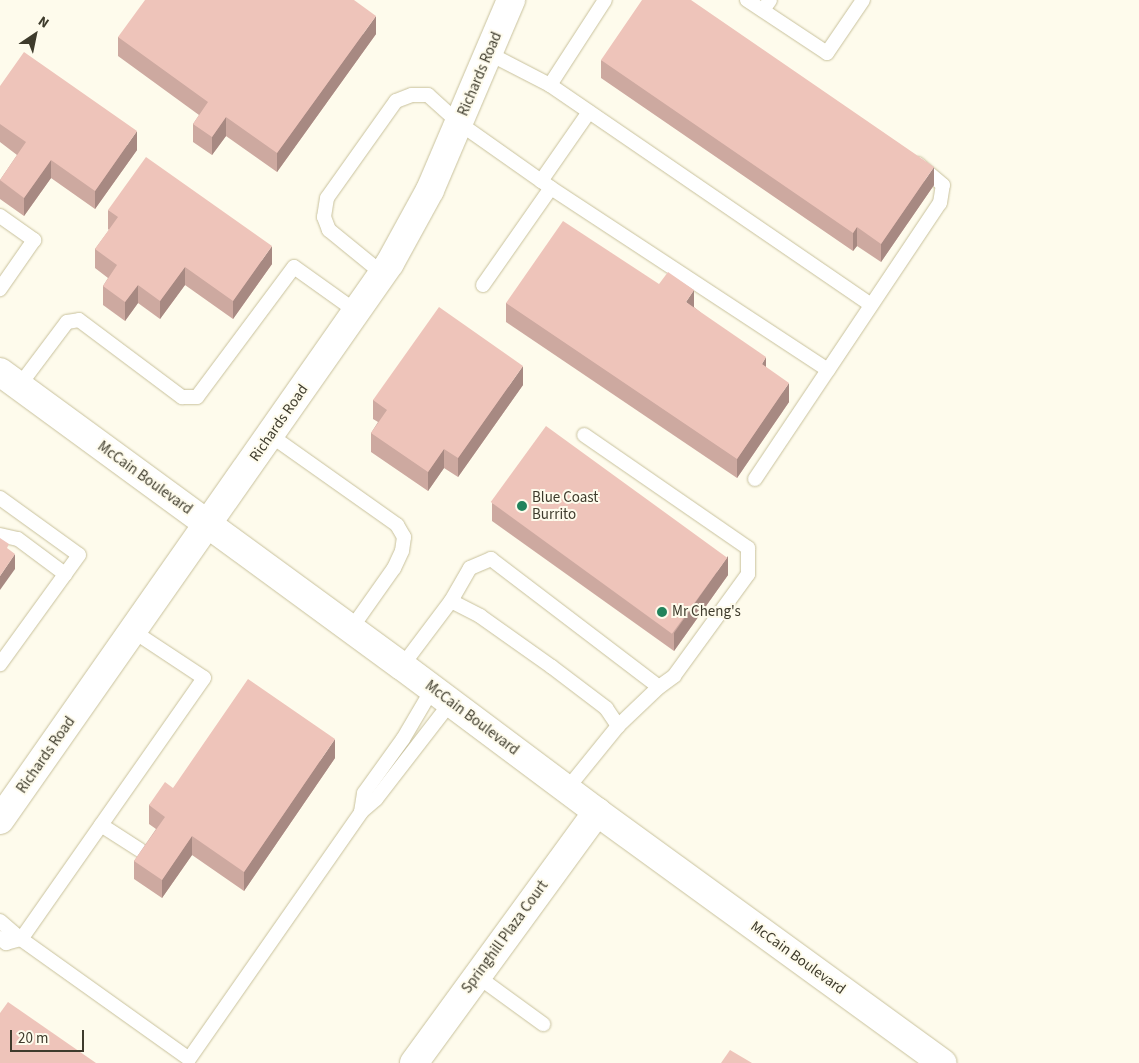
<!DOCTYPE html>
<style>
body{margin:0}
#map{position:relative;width:1139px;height:1063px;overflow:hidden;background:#fefbec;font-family:"Source Sans 3",sans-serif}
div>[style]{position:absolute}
.roads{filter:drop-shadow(0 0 1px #c8c19c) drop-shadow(0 0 1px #c8c19c)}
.lane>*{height:14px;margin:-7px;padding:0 7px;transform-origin:7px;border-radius:7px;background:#fff}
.street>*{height:28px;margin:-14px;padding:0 14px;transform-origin:14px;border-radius:14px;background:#fff}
.primary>*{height:28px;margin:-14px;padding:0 14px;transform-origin:14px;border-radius:14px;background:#fff}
.wall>*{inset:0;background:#cda9a0}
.shaded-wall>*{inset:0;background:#a78982}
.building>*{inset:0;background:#eec4ba;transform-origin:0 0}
.dots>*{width:14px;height:14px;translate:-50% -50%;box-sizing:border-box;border:2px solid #fefbec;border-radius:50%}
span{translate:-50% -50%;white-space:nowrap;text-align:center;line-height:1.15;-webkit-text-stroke:4px #fefbec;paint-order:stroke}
.street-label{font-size:15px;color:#3e3b2c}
.poi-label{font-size:15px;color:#3e3b2c}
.left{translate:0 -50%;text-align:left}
.north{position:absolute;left:10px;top:10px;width:50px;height:50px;-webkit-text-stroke:4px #fefbec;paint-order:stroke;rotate:34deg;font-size:14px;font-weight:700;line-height:20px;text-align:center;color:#3e3b2c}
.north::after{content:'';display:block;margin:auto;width:18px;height:22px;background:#3e3b2c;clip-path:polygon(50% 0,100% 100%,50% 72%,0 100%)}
.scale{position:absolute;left:10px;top:1030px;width:74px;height:22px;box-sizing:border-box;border:2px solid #3e3b2c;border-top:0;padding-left:6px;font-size:15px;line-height:18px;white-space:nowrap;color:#3e3b2c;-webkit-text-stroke:4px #fefbec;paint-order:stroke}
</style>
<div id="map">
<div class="roads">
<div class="lane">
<div style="left:747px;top:0;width:96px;rotate:33.5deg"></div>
<div style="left:827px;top:53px;width:64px;rotate:-55.8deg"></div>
<div style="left:763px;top:10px;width:12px;rotate:-55deg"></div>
<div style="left:488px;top:53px;width:70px;rotate:27.3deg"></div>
<div style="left:550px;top:85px;width:101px;rotate:-57.1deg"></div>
<div style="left:550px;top:85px;width:388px;rotate:34.4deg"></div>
<div style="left:541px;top:181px;width:84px;rotate:-55.2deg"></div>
<div style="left:0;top:216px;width:42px;rotate:35.2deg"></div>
<div style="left:34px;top:240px;width:60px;rotate:124.8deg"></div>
<div style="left:383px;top:274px;width:70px;rotate:-140.8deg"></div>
<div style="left:329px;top:230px;width:14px;rotate:-111deg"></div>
<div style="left:324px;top:217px;width:19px;rotate:-81deg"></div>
<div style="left:327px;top:198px;width:119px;rotate:-54.6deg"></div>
<div style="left:396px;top:101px;width:17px;rotate:-21deg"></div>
<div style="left:412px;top:95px;width:16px"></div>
<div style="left:428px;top:95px;width:42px;rotate:42.1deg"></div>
<div style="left:459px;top:123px;width:113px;rotate:35.2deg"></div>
<div style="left:551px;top:188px;width:331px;rotate:33.3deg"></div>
<div style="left:828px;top:370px;width:201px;rotate:-56.2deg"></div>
<div style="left:940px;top:203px;width:18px;rotate:-81deg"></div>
<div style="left:943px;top:185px;width:33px;rotate:-140deg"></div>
<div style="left:483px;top:285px;width:118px;rotate:-55deg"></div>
<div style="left:19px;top:386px;width:80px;rotate:-53.1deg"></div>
<div style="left:67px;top:322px;width:12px;rotate:-9deg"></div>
<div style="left:79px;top:320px;width:129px;rotate:36.8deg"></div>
<div style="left:182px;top:397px;width:15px"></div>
<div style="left:197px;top:397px;width:162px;rotate:-53.3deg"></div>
<div style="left:294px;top:267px;width:77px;rotate:35.5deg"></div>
<div style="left:270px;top:435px;width:156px;rotate:35.3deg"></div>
<div style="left:397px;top:525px;width:14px;rotate:60deg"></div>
<div style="left:404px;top:537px;width:14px;rotate:98deg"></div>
<div style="left:402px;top:551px;width:19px;rotate:115deg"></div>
<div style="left:394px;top:568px;width:75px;rotate:125.2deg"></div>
<div style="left:755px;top:479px;width:131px;rotate:-56.2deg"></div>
<div style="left:0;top:498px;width:97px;rotate:35.8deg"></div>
<div style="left:79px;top:555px;width:135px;rotate:125.9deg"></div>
<div style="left:0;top:535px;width:18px;rotate:13deg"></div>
<div style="left:18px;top:539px;width:59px;rotate:36.7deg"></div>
<div style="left:451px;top:601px;width:38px;rotate:-60deg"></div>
<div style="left:470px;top:568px;width:23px;rotate:-23deg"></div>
<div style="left:491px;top:559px;width:211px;rotate:37.3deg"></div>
<div style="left:659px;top:687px;width:19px;rotate:-36deg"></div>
<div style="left:674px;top:676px;width:126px;rotate:-54deg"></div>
<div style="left:748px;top:574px;width:26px;rotate:-90deg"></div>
<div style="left:748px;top:548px;width:199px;rotate:-145.4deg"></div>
<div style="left:133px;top:631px;width:85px;rotate:33.5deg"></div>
<div style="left:204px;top:678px;width:319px;rotate:125deg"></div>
<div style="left:21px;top:939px;width:206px;rotate:35.5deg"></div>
<div style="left:189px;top:1059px;width:301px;rotate:-55.1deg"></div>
<div style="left:361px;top:812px;width:20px;rotate:-41deg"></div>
<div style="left:376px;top:799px;width:123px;rotate:-52.3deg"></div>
<div style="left:402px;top:666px;width:81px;rotate:-53deg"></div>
<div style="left:451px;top:601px;width:33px;rotate:27deg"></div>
<div style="left:480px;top:616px;width:88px;rotate:35.3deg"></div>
<div style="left:552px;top:667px;width:68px;rotate:37.2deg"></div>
<div style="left:606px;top:708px;width:22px;rotate:56deg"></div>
<div style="left:618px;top:726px;width:81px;rotate:129deg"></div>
<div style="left:618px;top:726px;width:57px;rotate:-43.6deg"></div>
<div style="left:361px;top:812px;width:19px;rotate:-81deg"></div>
<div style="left:364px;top:793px;width:67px;rotate:-54.2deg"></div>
<div style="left:403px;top:739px;width:59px;rotate:-59.5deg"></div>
<div style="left:101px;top:825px;width:46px;rotate:32.7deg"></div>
<div style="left:0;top:921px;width:28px;rotate:41deg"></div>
<div style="left:0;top:938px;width:8px;rotate:40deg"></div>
<div style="left:6px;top:943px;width:16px;rotate:-15deg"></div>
<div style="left:477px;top:976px;width:82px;rotate:36deg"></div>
</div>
<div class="street">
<div style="left:0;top:820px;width:680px;rotate:-55deg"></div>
<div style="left:390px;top:263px;width:83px;rotate:-61.3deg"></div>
<div style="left:430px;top:190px;width:207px;rotate:-66.9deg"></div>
<div style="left:414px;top:1063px;width:311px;rotate:-53.9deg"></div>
</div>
<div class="primary">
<div style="left:0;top:372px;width:498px;rotate:36.2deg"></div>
<div style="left:402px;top:666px;width:244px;rotate:36.8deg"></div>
<div style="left:597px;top:812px;width:427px;rotate:36deg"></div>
</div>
</div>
<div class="wall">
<div style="clip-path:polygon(376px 34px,277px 172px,226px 136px,212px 155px,193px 142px,193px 124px,199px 115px,118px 56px,118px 37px)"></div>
<div style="clip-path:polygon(601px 60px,934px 185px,881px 262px,857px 246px,853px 251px,601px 78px)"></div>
<div style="clip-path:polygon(0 86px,137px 150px,95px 209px,51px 178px,24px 216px,0 199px,0 180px,17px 155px,0 142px)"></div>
<div style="clip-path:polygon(108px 210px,272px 264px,233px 319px,185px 285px,160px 319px,138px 303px,125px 321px,103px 305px,103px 286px,108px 278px,95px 268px,95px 249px,109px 230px,108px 229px)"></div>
<div style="clip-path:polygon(506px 303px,694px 307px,766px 367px,789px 402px,737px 478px,506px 322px)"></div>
<div style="clip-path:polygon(523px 385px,458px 477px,444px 468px,428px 491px,371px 452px,371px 433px,378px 422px,373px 419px,373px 400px)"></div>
<div style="clip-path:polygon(492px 503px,728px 575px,674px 651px,492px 521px)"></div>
<div style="clip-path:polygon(335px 758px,244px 891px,192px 855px,162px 898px,134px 879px,134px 861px,156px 829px,149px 824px,149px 805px,173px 788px)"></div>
</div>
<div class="shaded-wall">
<div style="clip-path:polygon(376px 16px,376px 34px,277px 172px,277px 153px)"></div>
<div style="clip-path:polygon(226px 117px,226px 136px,212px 155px,212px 137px)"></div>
<div style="clip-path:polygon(137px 131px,137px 150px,95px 209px,95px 191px)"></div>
<div style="clip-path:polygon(51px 160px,51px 178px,24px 216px,24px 198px)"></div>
<div style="clip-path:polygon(934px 167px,934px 185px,881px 262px,881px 244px)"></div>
<div style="clip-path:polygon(857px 227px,857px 246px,853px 251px,853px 233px)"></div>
<div style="clip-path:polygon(272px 246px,272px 264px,233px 319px,233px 301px)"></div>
<div style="clip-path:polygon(185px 267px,185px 285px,160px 319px,160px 301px)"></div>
<div style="clip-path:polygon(138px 285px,138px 303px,125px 321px,125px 302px)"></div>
<div style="clip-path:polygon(694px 290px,694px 309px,686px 302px)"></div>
<div style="clip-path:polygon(766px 357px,766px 376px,762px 364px)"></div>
<div style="clip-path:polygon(523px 366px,523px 385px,458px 477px,458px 458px)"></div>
<div style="clip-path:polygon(789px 383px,789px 402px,737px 478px,737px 459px)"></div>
<div style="clip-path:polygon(444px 449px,444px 468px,428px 491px,428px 472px)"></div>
<div style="clip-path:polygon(15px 554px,15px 569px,0 590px,0 576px)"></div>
<div style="clip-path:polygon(728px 556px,728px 575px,674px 651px,674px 633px)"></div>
<div style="clip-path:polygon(335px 739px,335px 758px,244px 891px,244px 872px)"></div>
<div style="clip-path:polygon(192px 836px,192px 855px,162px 898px,162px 880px)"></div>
</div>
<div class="building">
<div style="clip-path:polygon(145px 0,354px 0,376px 16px,277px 153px,226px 117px,212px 137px,193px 124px,208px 102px,118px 37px)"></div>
<div style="clip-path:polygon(642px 0,691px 0,934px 167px,881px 244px,857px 227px,853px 233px,601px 60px)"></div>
<div style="clip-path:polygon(24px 52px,137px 131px,95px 191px,51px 160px,24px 198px,0 180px,26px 142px,0 124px,0 86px)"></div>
<div style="clip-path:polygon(146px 157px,272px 246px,233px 301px,185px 267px,160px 301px,138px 285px,125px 302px,103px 286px,117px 265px,95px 249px,118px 217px,108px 210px)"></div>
<div style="clip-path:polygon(563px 221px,659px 284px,668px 272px,694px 290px,686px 302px,766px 357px,762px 364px,789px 383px,737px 459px,506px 303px)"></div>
<div style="clip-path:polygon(439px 307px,523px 366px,458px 458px,444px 449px,428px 472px,371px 433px,387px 410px,373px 400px)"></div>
<div style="left:546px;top:426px;width:224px;height:94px;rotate:36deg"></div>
<div style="clip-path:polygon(0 538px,9px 544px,7px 548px,15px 554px,0 576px)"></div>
<div style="clip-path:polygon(248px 679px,335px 739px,244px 872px,192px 836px,162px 880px,134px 861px,165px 817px,149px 805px,165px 782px,173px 788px)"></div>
<div style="clip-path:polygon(8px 1002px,96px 1063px,0 1063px,0 1013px)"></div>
<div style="clip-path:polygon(730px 1050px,752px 1063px,721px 1063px)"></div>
</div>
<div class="dots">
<div style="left:522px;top:506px;background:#22835c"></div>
<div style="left:662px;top:612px;background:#22835c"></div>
</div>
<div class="street-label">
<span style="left:480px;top:74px;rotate:-67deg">Richards Road</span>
<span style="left:279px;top:423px;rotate:-55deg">Richards Road</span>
<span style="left:145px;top:478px;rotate:36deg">McCain Boulevard</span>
<span style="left:472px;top:718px;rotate:37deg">McCain Boulevard</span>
<span style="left:46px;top:755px;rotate:-55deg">Richards Road</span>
<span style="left:505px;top:937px;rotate:-54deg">Springhill Plaza Court</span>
<span style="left:798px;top:958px;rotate:36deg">McCain Boulevard</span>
</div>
<div class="poi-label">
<span class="left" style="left:532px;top:506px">Blue Coast<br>Burrito</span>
<span class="left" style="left:672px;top:612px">Mr Cheng's</span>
</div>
<div class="north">N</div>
<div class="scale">20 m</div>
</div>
